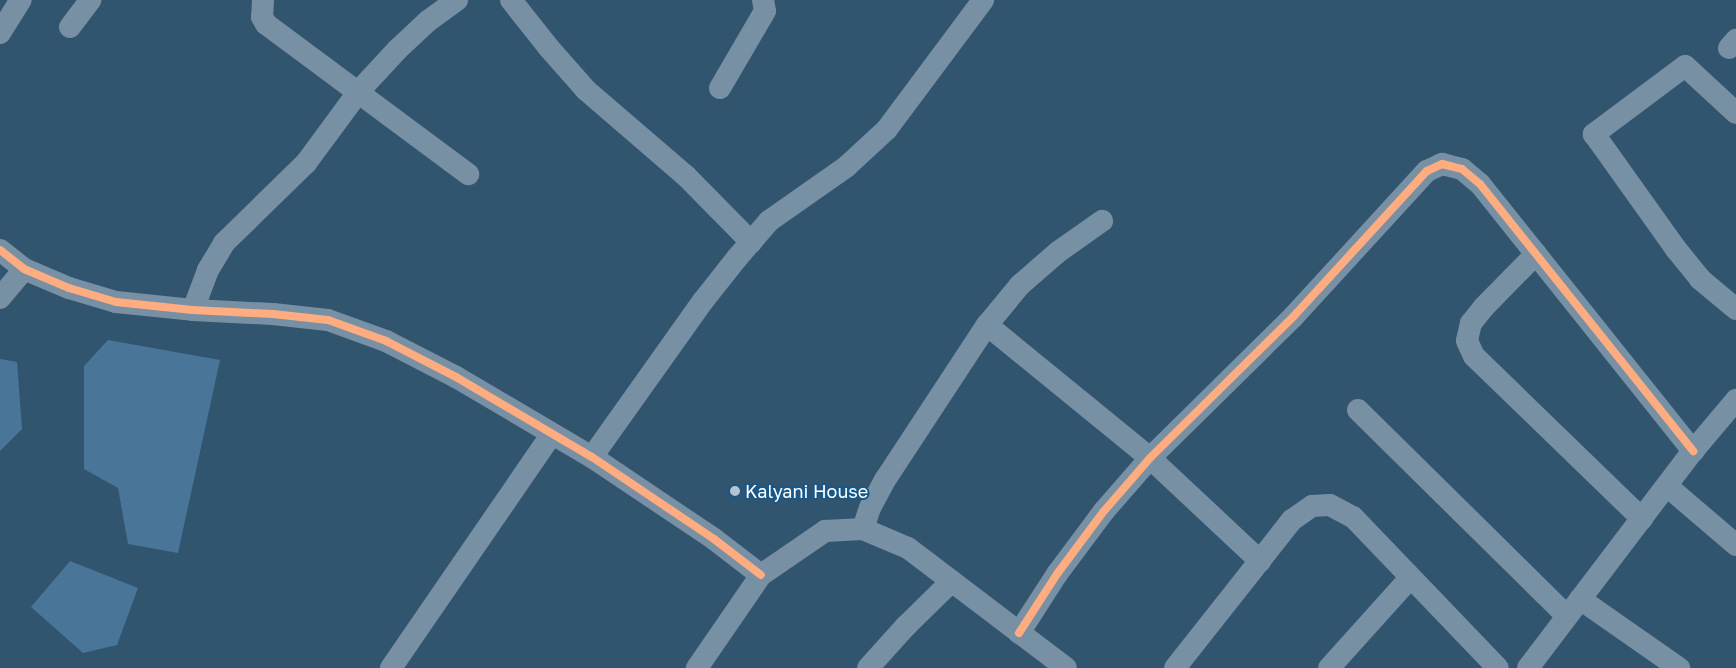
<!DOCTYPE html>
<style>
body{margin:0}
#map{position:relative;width:1736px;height:668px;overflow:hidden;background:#31546f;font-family:"Golos Text",sans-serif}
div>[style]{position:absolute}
.water>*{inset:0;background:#497698}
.street>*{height:22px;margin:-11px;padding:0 11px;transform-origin:11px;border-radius:11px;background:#7890a4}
.cycleway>*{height:8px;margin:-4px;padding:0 4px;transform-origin:4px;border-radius:4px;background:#ffac80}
.dots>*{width:14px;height:14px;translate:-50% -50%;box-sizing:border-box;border:2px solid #185888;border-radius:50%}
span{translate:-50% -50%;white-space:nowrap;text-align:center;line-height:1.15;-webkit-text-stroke:4px #185888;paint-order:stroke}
.poi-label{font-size:18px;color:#fff}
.left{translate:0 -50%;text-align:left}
</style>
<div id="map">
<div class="water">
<div style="clip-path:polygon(108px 340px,220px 360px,178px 553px,128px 544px,118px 488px,84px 469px,84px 366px)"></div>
<div style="clip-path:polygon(0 359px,17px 362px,22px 429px,0 451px)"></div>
<div style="clip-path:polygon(70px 561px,138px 588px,117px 645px,83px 653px,31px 607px)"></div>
</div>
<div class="street">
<div style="left:263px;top:0;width:17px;rotate:93deg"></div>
<div style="left:262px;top:17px;width:8px;rotate:60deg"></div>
<div style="left:266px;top:24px;width:252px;rotate:36.6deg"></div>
<div style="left:511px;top:0;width:61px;rotate:51.6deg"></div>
<div style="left:549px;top:48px;width:56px;rotate:48.6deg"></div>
<div style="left:586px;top:90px;width:132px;rotate:40.7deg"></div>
<div style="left:686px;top:176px;width:93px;rotate:45.4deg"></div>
<div style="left:70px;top:27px;width:34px;rotate:-53deg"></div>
<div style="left:0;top:33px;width:39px;rotate:-58deg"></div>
<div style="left:1729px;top:48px;width:11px;rotate:-49deg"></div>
<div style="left:720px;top:88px;width:89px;rotate:-59.7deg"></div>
<div style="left:765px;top:11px;width:11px;rotate:-100deg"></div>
<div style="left:1736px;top:113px;width:69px;rotate:-137.3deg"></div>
<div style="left:1685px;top:66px;width:114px;rotate:143.2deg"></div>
<div style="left:1594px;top:134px;width:141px;rotate:54.5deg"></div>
<div style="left:1676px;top:249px;width:38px;rotate:51deg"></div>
<div style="left:1700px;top:279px;width:47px;rotate:39.8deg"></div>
<div style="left:0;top:250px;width:31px;rotate:38deg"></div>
<div style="left:24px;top:269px;width:49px;rotate:22.9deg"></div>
<div style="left:69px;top:288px;width:49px;rotate:16.6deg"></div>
<div style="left:116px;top:302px;width:77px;rotate:5.9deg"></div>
<div style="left:193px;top:310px;width:80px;rotate:2.9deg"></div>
<div style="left:273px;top:314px;width:55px;rotate:6.2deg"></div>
<div style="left:328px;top:320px;width:62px;rotate:19.9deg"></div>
<div style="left:386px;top:341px;width:79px;rotate:27.2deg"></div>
<div style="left:456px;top:377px;width:158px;rotate:30.5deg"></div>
<div style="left:592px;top:457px;width:147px;rotate:33.9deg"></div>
<div style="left:714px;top:539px;width:59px;rotate:37.5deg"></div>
<div style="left:1536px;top:254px;width:74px;rotate:134.5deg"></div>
<div style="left:1484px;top:307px;width:21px;rotate:129deg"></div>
<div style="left:1471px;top:323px;width:18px;rotate:103deg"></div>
<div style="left:1467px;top:341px;width:17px;rotate:65deg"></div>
<div style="left:1474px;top:356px;width:234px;rotate:44.1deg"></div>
<div style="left:0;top:298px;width:38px;rotate:-50deg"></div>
<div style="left:193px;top:310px;width:43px;rotate:-69.4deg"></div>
<div style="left:208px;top:270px;width:31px;rotate:-59deg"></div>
<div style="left:224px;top:243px;width:115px;rotate:-44.3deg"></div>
<div style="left:306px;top:163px;width:89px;rotate:-53.6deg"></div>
<div style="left:359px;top:91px;width:56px;rotate:-47.2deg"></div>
<div style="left:397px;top:50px;width:42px;rotate:-43.1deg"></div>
<div style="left:428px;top:21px;width:36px;rotate:-36deg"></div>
<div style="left:987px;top:325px;width:210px;rotate:39.2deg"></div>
<div style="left:1150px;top:458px;width:151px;rotate:43.1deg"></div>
<div style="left:1358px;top:410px;width:293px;rotate:44.6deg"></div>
<div style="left:592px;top:457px;width:191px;rotate:-54.6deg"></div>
<div style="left:703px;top:301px;width:55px;rotate:-51.7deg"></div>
<div style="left:737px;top:258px;width:49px;rotate:-49.1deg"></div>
<div style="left:769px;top:221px;width:94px;rotate:-35deg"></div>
<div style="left:846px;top:167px;width:56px;rotate:-42.8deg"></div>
<div style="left:887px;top:129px;width:161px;rotate:-53.3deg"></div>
<div style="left:1667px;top:486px;width:91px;rotate:40.5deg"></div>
<div style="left:863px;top:529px;width:22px;rotate:-72deg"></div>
<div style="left:870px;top:508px;width:32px;rotate:-62deg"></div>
<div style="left:885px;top:480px;width:186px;rotate:-56.7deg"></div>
<div style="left:987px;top:325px;width:52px;rotate:-50.5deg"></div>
<div style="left:1020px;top:285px;width:50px;rotate:-41deg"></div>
<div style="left:1058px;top:252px;width:54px;rotate:-35.2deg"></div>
<div style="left:1580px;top:599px;width:121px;rotate:34.9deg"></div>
<div style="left:1019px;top:633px;width:70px;rotate:-57.2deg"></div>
<div style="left:1057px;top:574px;width:79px;rotate:-53.3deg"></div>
<div style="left:1104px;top:511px;width:70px;rotate:-49deg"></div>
<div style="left:1150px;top:458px;width:201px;rotate:-44.6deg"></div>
<div style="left:1293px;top:317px;width:198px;rotate:-47.5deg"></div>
<div style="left:1427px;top:171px;width:17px;rotate:-25deg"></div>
<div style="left:1442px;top:164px;width:21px;rotate:14deg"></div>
<div style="left:1462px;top:169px;width:23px;rotate:40deg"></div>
<div style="left:1480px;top:184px;width:342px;rotate:51.4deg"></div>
<div style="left:391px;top:668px;width:283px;rotate:-55.5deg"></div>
<div style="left:697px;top:668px;width:113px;rotate:-55.5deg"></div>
<div style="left:761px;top:575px;width:78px;rotate:-34.5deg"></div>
<div style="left:825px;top:531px;width:38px;rotate:-3deg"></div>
<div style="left:863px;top:529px;width:49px;rotate:22.9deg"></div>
<div style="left:908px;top:548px;width:198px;rotate:37.2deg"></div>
<div style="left:868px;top:668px;width:57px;rotate:-47.9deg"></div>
<div style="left:906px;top:626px;width:64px;rotate:-44.4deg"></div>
<div style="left:1175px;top:668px;width:189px;rotate:-51.7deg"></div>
<div style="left:1292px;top:520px;width:24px;rotate:-35deg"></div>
<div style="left:1312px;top:506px;width:18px;rotate:-3deg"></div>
<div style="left:1330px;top:505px;width:26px;rotate:28deg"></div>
<div style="left:1353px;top:517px;width:209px;rotate:46.2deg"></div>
<div style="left:1329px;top:668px;width:121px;rotate:-48deg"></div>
<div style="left:1528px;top:668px;width:273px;rotate:-52.8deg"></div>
<div style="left:1693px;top:451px;width:67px;rotate:-49.9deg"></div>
</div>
<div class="cycleway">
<div style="left:0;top:250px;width:31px;rotate:38deg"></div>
<div style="left:24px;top:269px;width:49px;rotate:22.9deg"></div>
<div style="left:69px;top:288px;width:49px;rotate:16.6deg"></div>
<div style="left:116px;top:302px;width:77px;rotate:5.9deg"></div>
<div style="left:193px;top:310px;width:80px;rotate:2.9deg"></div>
<div style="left:273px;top:314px;width:55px;rotate:6.2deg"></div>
<div style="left:328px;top:320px;width:62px;rotate:19.9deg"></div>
<div style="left:386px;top:341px;width:79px;rotate:27.2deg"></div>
<div style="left:456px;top:377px;width:158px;rotate:30.5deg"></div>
<div style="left:592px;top:457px;width:147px;rotate:33.9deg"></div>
<div style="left:714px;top:539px;width:59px;rotate:37.5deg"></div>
<div style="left:1019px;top:633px;width:70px;rotate:-57.2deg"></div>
<div style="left:1057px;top:574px;width:79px;rotate:-53.3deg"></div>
<div style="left:1104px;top:511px;width:70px;rotate:-49deg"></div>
<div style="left:1150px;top:458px;width:201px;rotate:-44.6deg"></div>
<div style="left:1293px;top:317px;width:198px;rotate:-47.5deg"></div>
<div style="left:1427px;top:171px;width:17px;rotate:-25deg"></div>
<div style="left:1442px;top:164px;width:21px;rotate:14deg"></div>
<div style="left:1462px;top:169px;width:23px;rotate:40deg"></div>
<div style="left:1480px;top:184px;width:342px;rotate:51.4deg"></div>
</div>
<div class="dots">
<div style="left:735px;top:491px;background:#b7c3cd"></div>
</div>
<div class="poi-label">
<span class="left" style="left:745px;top:491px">Kalyani House</span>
</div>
</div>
